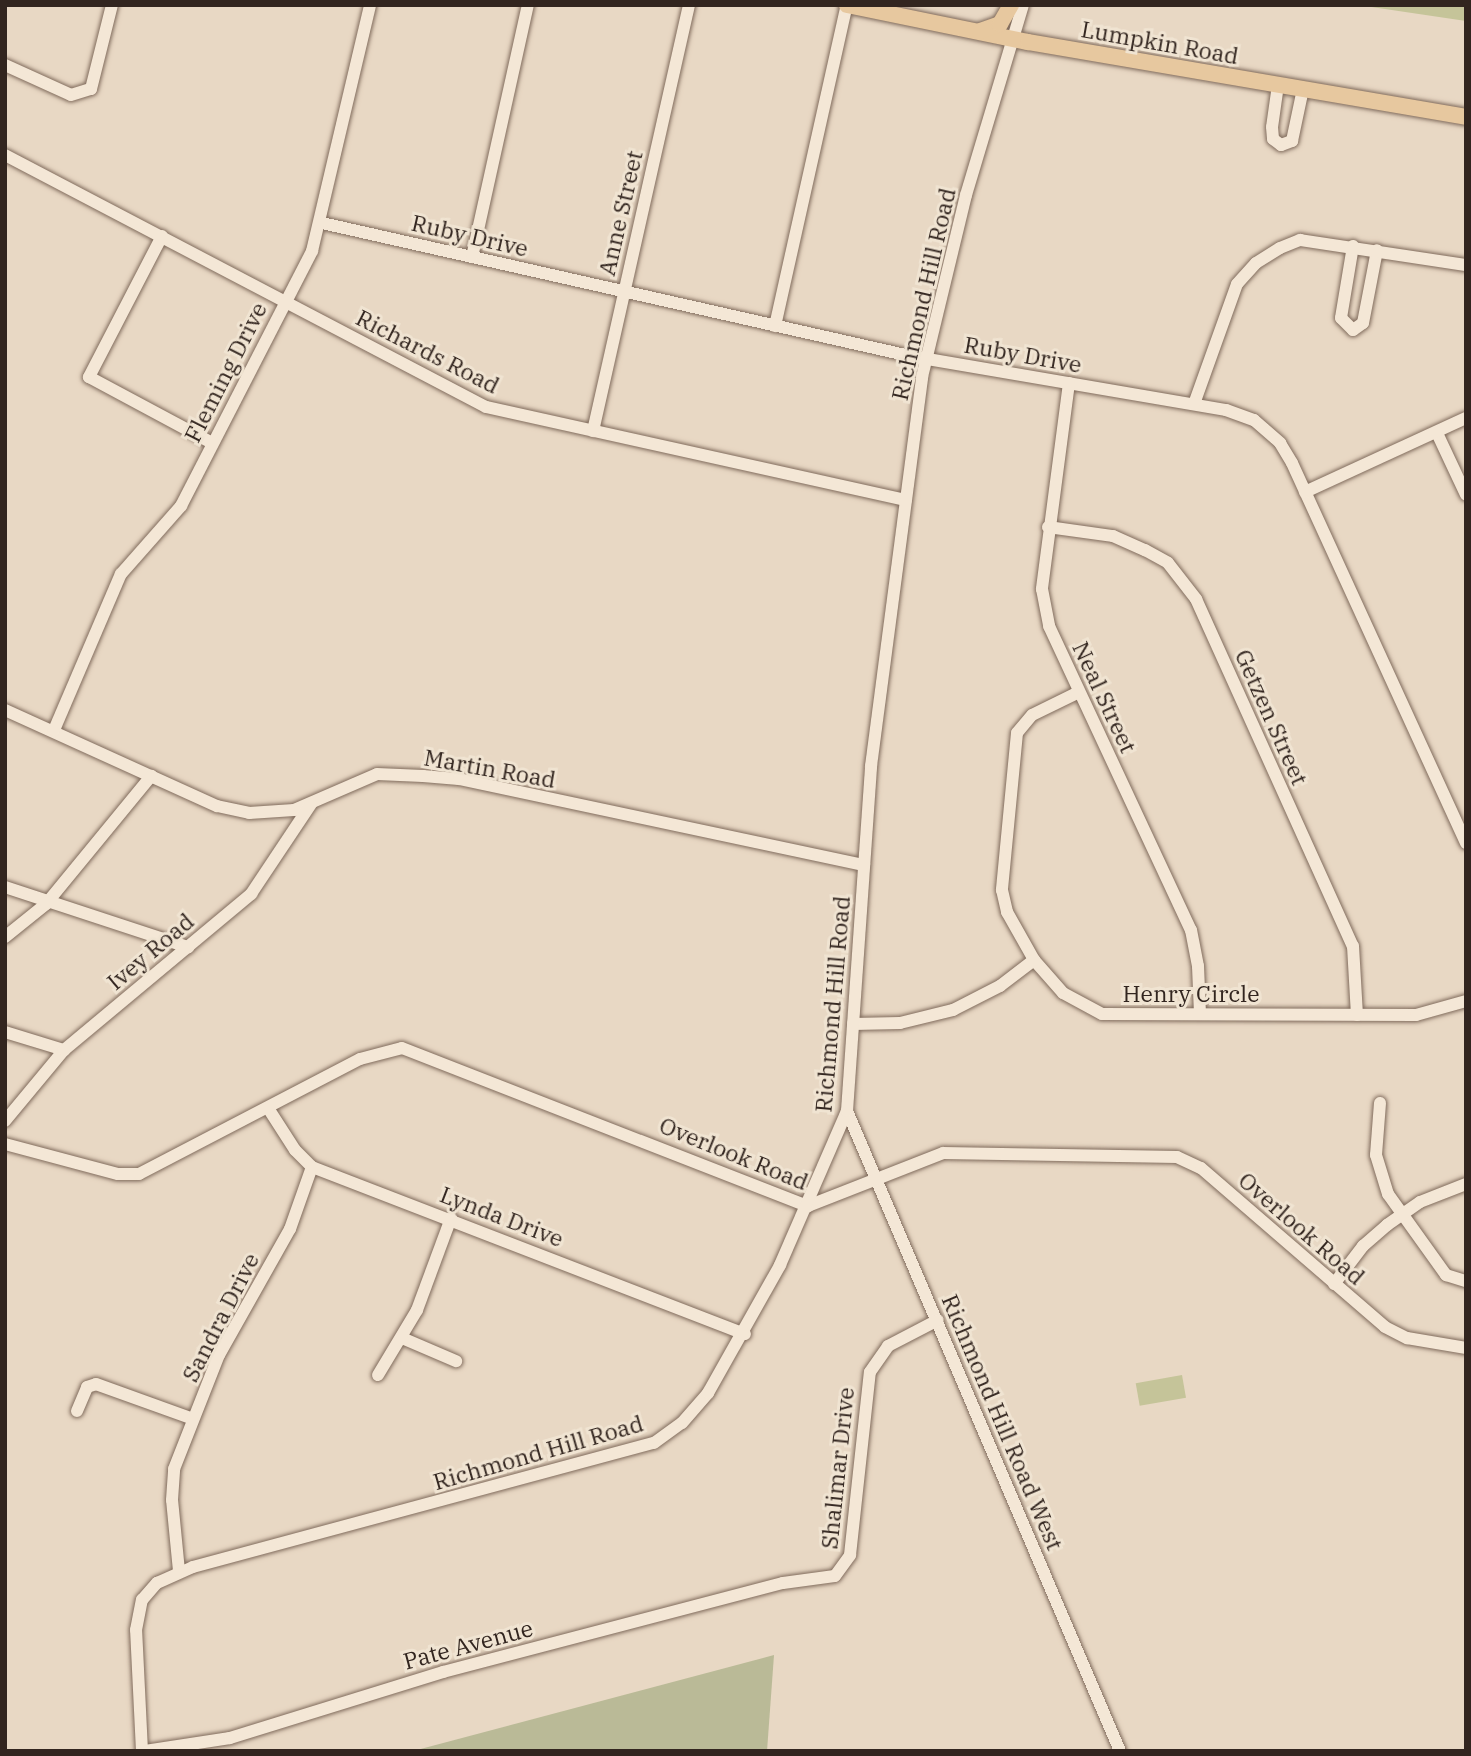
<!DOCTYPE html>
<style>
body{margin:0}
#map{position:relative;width:1471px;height:1756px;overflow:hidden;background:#e8d8c4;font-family:"IBM Plex Serif",serif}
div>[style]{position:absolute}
.green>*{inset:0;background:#c5c499;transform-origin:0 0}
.cemetery>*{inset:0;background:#baba97}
.roads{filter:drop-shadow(0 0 2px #806b5c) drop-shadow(0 0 2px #806b5c)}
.minor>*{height:12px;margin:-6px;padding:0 6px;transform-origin:6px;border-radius:6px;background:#f4e7d6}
.major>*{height:16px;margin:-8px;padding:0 8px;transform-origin:8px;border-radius:8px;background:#e7c89f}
span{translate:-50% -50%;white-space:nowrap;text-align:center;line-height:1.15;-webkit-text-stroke:6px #f0e4d2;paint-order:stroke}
.street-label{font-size:23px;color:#32251f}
.frame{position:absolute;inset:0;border:7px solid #32251f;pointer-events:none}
</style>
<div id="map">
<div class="green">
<div style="clip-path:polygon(1358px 5px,1466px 5px,1466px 21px)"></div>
<div style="left:1182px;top:1375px;width:23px;height:47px;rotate:80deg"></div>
</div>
<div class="cemetery">
<div style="clip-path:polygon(774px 1655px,767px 1751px,413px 1751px)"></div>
</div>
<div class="roads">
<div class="minor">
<div style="left:5px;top:65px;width:72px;rotate:24.4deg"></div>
<div style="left:71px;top:95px;width:21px;rotate:-17deg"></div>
<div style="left:91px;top:89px;width:87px;rotate:-76deg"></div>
<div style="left:1278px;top:85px;width:42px;rotate:98.1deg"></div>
<div style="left:1272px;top:127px;width:12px;rotate:85deg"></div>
<div style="left:1273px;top:139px;width:10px;rotate:37deg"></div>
<div style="left:1281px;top:145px;width:12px;rotate:-20deg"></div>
<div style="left:1292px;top:141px;width:53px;rotate:-78.1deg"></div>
<div style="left:5px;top:155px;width:543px;rotate:27.65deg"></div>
<div style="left:486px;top:407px;width:430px;rotate:12.5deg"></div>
<div style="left:322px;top:223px;width:603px;rotate:12.75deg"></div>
<div style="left:910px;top:356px;width:321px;rotate:9.7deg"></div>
<div style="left:1226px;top:410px;width:30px;rotate:20deg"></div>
<div style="left:1254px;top:420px;width:35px;rotate:41deg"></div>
<div style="left:1280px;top:443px;width:23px;rotate:59deg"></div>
<div style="left:1292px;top:463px;width:418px;rotate:65.4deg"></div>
<div style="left:162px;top:236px;width:159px;rotate:117.4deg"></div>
<div style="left:89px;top:377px;width:140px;rotate:28.2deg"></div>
<div style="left:1353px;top:246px;width:73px;rotate:99.5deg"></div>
<div style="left:1341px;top:318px;width:17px;rotate:45deg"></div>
<div style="left:1353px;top:330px;width:12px;rotate:-35deg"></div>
<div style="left:1363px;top:323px;width:74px;rotate:-79.1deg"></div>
<div style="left:472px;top:257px;width:258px;rotate:-77.5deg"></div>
<div style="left:775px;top:326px;width:329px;rotate:-77.4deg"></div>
<div style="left:1069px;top:383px;width:208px;rotate:97.5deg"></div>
<div style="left:1042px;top:589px;width:38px;rotate:79deg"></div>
<div style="left:1049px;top:626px;width:336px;rotate:65deg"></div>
<div style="left:1191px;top:930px;width:37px;rotate:79deg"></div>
<div style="left:1198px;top:966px;width:48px;rotate:87.6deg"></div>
<div style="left:1194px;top:404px;width:127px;rotate:-70.3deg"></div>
<div style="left:1237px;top:284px;width:28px;rotate:-48deg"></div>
<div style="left:1256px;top:263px;width:28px;rotate:-32deg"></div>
<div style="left:1280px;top:248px;width:22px;rotate:-22deg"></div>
<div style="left:1300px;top:240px;width:168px;rotate:8.6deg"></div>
<div style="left:593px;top:431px;width:437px;rotate:-77.3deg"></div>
<div style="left:1437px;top:433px;width:68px;rotate:64.9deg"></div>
<div style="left:1305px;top:492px;width:177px;rotate:-24.7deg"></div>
<div style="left:1048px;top:527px;width:66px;rotate:7.9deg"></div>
<div style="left:1113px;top:536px;width:35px;rotate:24deg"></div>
<div style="left:1145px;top:550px;width:26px;rotate:29deg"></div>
<div style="left:1168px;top:563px;width:46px;rotate:52.1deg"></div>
<div style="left:1196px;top:599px;width:381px;rotate:65.7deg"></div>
<div style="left:1353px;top:946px;width:69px;rotate:86.7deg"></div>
<div style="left:1079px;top:692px;width:52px;rotate:153.9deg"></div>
<div style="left:1032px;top:715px;width:23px;rotate:130deg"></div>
<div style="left:1017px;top:733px;width:158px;rotate:95.5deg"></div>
<div style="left:1002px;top:890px;width:23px;rotate:77deg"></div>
<div style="left:1007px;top:912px;width:55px;rotate:60.6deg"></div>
<div style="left:1034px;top:960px;width:44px;rotate:48.7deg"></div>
<div style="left:1063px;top:993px;width:44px;rotate:28.3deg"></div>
<div style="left:1102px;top:1014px;width:314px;rotate:0.2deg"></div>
<div style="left:1416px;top:1015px;width:52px;rotate:-15.6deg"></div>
<div style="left:5px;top:710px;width:233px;rotate:24.4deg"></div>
<div style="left:217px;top:806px;width:33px;rotate:12deg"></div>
<div style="left:249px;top:813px;width:45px;rotate:-3.8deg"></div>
<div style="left:294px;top:810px;width:90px;rotate:-23.4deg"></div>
<div style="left:377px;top:774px;width:46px;rotate:2.5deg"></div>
<div style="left:423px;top:776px;width:36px;rotate:5deg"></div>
<div style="left:459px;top:779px;width:414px;rotate:12deg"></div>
<div style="left:54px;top:730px;width:170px;rotate:-66.8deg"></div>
<div style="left:121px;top:574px;width:91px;rotate:-48.6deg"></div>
<div style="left:181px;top:506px;width:287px;rotate:-62.8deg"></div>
<div style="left:312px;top:251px;width:253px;rotate:-76.7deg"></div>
<div style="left:5px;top:887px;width:193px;rotate:18.2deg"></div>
<div style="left:5px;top:937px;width:53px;rotate:-38.8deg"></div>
<div style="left:46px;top:904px;width:166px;rotate:-50.6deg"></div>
<div style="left:853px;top:1024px;width:47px;rotate:-1.2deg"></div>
<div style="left:900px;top:1023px;width:55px;rotate:-13.8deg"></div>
<div style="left:953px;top:1010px;width:53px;rotate:-27.1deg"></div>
<div style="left:1000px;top:986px;width:43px;rotate:-37.4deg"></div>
<div style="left:5px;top:1032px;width:62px;rotate:17deg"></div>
<div style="left:1380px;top:1103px;width:52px;rotate:94.4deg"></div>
<div style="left:1376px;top:1155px;width:41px;rotate:72.9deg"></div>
<div style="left:1388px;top:1194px;width:100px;rotate:54.4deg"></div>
<div style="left:1446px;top:1275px;width:21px;rotate:17deg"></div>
<div style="left:268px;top:1108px;width:50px;rotate:57.3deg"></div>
<div style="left:295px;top:1150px;width:24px;rotate:45deg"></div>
<div style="left:312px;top:1167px;width:464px;rotate:21.1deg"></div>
<div style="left:847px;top:1111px;width:696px;rotate:66.9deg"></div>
<div style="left:5px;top:1121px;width:92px;rotate:-50.3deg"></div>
<div style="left:64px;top:1050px;width:244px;rotate:-39.8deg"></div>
<div style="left:251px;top:894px;width:108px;rotate:-56.3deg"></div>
<div style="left:5px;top:1144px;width:117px;rotate:14.9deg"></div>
<div style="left:118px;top:1174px;width:21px"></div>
<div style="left:139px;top:1174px;width:249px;rotate:-27.5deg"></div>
<div style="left:360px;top:1059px;width:43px;rotate:-14.7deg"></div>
<div style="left:402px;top:1048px;width:436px;rotate:21.3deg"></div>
<div style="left:808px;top:1206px;width:145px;rotate:-21.4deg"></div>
<div style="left:943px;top:1153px;width:234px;rotate:1deg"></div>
<div style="left:1177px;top:1157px;width:26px;rotate:25deg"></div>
<div style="left:1201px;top:1168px;width:243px;rotate:40.8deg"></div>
<div style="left:1385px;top:1327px;width:25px;rotate:27deg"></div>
<div style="left:1407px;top:1338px;width:60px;rotate:9.6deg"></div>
<div style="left:1334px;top:1284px;width:48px;rotate:-52.7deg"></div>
<div style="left:1363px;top:1246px;width:32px;rotate:-41deg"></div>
<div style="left:1387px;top:1225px;width:40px;rotate:-34.9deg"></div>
<div style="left:1420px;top:1202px;width:49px;rotate:-21.4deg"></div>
<div style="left:402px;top:1338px;width:59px;rotate:23.1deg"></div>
<div style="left:378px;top:1375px;width:76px;rotate:-59deg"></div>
<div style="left:417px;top:1310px;width:98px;rotate:-69.7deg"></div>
<div style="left:77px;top:1411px;width:26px;rotate:-67deg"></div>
<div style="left:87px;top:1387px;width:9px;rotate:-18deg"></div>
<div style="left:96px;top:1384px;width:103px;rotate:19.8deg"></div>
<div style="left:179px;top:1571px;width:71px;rotate:-95.6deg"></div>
<div style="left:172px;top:1500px;width:31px;rotate:-86deg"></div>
<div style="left:174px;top:1469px;width:123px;rotate:-68.5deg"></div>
<div style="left:219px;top:1355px;width:145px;rotate:-60.6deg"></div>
<div style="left:290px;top:1229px;width:66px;rotate:-70.5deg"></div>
<div style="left:142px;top:1751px;width:121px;rotate:-92.8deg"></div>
<div style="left:136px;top:1630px;width:31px;rotate:-79deg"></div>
<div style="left:142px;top:1600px;width:23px;rotate:-49deg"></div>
<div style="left:157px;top:1583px;width:39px;rotate:-24deg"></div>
<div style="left:193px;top:1567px;width:477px;rotate:-15.1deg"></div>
<div style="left:654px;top:1443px;width:34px;rotate:-36deg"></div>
<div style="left:682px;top:1423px;width:40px;rotate:-49deg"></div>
<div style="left:708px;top:1393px;width:147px;rotate:-60.6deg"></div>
<div style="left:780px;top:1265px;width:168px;rotate:-66.5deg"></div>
<div style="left:847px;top:1111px;width:346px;rotate:-86deg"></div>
<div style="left:871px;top:766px;width:392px;rotate:-82.5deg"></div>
<div style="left:922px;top:377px;width:187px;rotate:-76.4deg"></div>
<div style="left:966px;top:195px;width:198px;rotate:-73.3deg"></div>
<div style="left:145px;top:1751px;width:86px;rotate:-8.7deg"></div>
<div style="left:230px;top:1738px;width:223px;rotate:-17.2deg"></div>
<div style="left:443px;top:1672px;width:351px;rotate:-14.7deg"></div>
<div style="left:783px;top:1583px;width:52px;rotate:-7.7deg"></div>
<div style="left:835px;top:1576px;width:26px;rotate:-54deg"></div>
<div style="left:850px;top:1555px;width:184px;rotate:-83.8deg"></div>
<div style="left:870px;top:1372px;width:32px;rotate:-55deg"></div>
<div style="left:888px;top:1346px;width:56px;rotate:-27.5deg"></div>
</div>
<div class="major">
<div style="left:847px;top:5px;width:185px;rotate:11.6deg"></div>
<div style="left:1028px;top:42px;width:444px;rotate:9.7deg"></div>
<div style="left:980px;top:31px;width:21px;rotate:-19deg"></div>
<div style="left:1000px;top:24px;width:22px;rotate:-60deg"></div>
</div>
</div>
<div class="street-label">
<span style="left:1160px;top:42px;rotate:10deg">Lumpkin Road</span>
<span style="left:620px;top:213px;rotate:-77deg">Anne Street</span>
<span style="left:470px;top:235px;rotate:13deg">Ruby Drive</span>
<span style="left:923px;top:294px;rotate:-77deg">Richmond Hill Road</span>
<span style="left:428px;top:351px;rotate:27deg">Richards Road</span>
<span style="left:1023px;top:354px;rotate:10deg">Ruby Drive</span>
<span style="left:225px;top:372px;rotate:-63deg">Fleming Drive</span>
<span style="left:1105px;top:697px;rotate:65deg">Neal Street</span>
<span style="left:1272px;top:717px;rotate:66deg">Getzen Street</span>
<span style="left:490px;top:768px;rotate:10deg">Martin Road</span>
<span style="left:150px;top:951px;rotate:-40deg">Ivey Road</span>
<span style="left:1191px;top:993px">Henry Circle</span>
<span style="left:832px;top:1004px;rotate:-85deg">Richmond Hill Road</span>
<span style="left:734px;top:1153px;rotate:22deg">Overlook Road</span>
<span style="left:502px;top:1216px;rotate:21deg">Lynda Drive</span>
<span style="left:1302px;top:1228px;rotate:41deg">Overlook Road</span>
<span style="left:220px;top:1317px;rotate:-63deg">Sandra Drive</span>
<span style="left:1003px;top:1422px;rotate:67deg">Richmond Hill Road West</span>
<span style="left:538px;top:1452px;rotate:-16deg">Richmond Hill Road</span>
<span style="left:837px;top:1468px;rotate:-84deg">Shalimar Drive</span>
<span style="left:468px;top:1644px;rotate:-15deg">Pate Avenue</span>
</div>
<div class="frame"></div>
</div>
